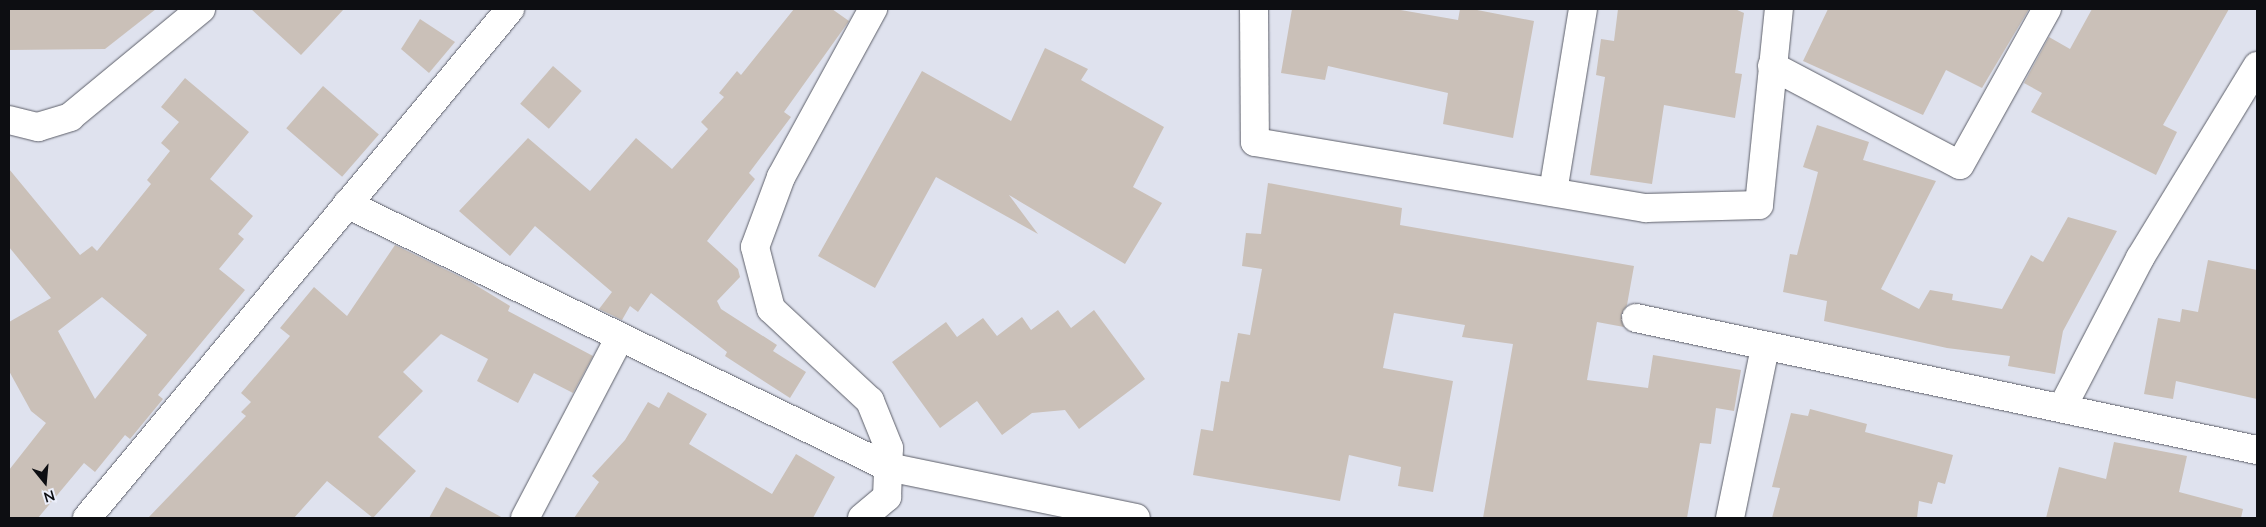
<!DOCTYPE html>
<style>
body{margin:0}
#map{position:relative;width:2266px;height:527px;overflow:hidden;background:#dfe2ee;font-family:Lato,sans-serif}
div>[style]{position:absolute}
.building>*{inset:0;background:#cac0b8;transform-origin:0 0}
.roads{filter:drop-shadow(0 0 1px #5d5f69) drop-shadow(0 0 1px #5d5f69)}
.street>*{height:28px;margin:-14px;padding:0 14px;transform-origin:14px;border-radius:14px;background:#fff}
span{translate:-50% -50%;white-space:nowrap;text-align:center;line-height:1.15;-webkit-text-stroke:5px #eceffb;paint-order:stroke}
.frame{position:absolute;inset:0;border:10px solid #0d0e12;pointer-events:none}
.north{position:absolute;left:20px;top:457px;width:50px;height:50px;-webkit-text-stroke:4px #eceffb;paint-order:stroke;rotate:163deg;font-size:14px;font-weight:700;line-height:20px;text-align:center;color:#0d0e12}
.north::after{content:'';display:block;margin:auto;width:18px;height:22px;background:#0d0e12;clip-path:polygon(50% 0,100% 100%,50% 72%,0 100%)}
</style>
<div id="map">
<div class="building">
<div style="clip-path:polygon(9px 9px,156px 9px,105px 49px,9px 50px)"></div>
<div style="clip-path:polygon(251px 9px,344px 9px,301px 55px)"></div>
<div style="clip-path:polygon(794px 9px,832px 9px,849px 21px,784px 112px,791px 117px,749px 173px,755px 179px,707px 241px,738px 269px,740px 277px,717px 301px,721px 309px,777px 345px,773px 351px,806px 372px,790px 398px,725px 356px,727px 352px,651px 293px,638px 312px,630px 306px,622px 320px,599px 309px,612px 292px,535px 226px,510px 256px,459px 211px,528px 138px,590px 191px,636px 138px,672px 169px,708px 129px,701px 122px,724px 97px,719px 93px,737px 71px,741px 75px)"></div>
<div style="clip-path:polygon(1292px 9px,1395px 9px,1458px 20px,1460px 9px,1472px 9px,1534px 21px,1513px 138px,1443px 124px,1448px 93px,1328px 66px,1325px 80px,1281px 73px)"></div>
<div style="clip-path:polygon(1618px 9px,1735px 9px,1744px 13px,1735px 73px,1742px 74px,1735px 118px,1664px 105px,1652px 184px,1590px 175px,1605px 77px,1596px 75px,1601px 39px,1614px 41px)"></div>
<div style="clip-path:polygon(1828px 9px,2029px 9px,1982px 88px,1946px 70px,1923px 115px,1803px 61px)"></div>
<div style="clip-path:polygon(2092px 9px,2229px 9px,2163px 125px,2177px 132px,2156px 175px,2031px 112px,2042px 93px,2024px 83px,2049px 37px,2070px 49px)"></div>
<div style="clip-path:polygon(420px 19px,455px 42px,429px 73px,401px 49px)"></div>
<div style="clip-path:polygon(1045px 48px,1088px 69px,1081px 80px,1164px 127px,1133px 187px,1162px 203px,1125px 264px,1009px 195px,1038px 234px,936px 177px,875px 288px,818px 256px,922px 71px,1011px 121px)"></div>
<div style="left:553px;top:66px;width:38px;height:50px;rotate:41deg"></div>
<div style="clip-path:polygon(evenodd,185px 78px,249px 132px,210px 179px,253px 216px,238px 234px,244px 239px,219px 269px,245px 290px,158px 395px,163px 399px,130px 439px,125px 435px,95px 472px,84px 463px,38px 518px,9px 518px,9px 470px,46px 423px,31px 411px,9px 371px,9px 322px,51px 298px,9px 247px,9px 169px,80px 255px,92px 246px,97px 251px,151px 184px,147px 180px,170px 151px,161px 143px,179px 122px,161px 107px,185px 78px,102px 297px,147px 335px,95px 399px,58px 331px,102px 297px)"></div>
<div style="left:323px;top:86px;width:74px;height:56px;rotate:41deg"></div>
<div style="clip-path:polygon(1817px 125px,1869px 142px,1863px 160px,1936px 181px,1881px 289px,1919px 309px,1930px 290px,1953px 294px,1952px 300px,2002px 309px,2031px 255px,2043px 262px,2068px 217px,2117px 231px,2063px 331px,2055px 374px,2008px 366px,2010px 356px,1947px 348px,1824px 321px,1827px 301px,1783px 292px,1790px 254px,1797px 255px,1818px 172px,1803px 167px)"></div>
<div style="clip-path:polygon(1268px 183px,1402px 208px,1400px 225px,1634px 266px,1627px 305px,1621px 315px,1624px 327px,1597px 322px,1587px 380px,1648px 388px,1653px 355px,1741px 370px,1734px 411px,1716px 408px,1711px 444px,1700px 443px,1687px 518px,1483px 518px,1513px 344px,1462px 337px,1465px 325px,1394px 313px,1383px 368px,1453px 381px,1433px 492px,1398px 486px,1401px 467px,1349px 455px,1340px 501px,1193px 475px,1201px 429px,1213px 431px,1221px 381px,1229px 382px,1238px 333px,1250px 335px,1262px 269px,1242px 266px,1246px 233px,1261px 234px)"></div>
<div style="clip-path:polygon(395px 245px,469px 281px,510px 306px,508px 311px,593px 356px,573px 393px,534px 373px,518px 403px,477px 381px,488px 359px,441px 334px,403px 372px,423px 391px,378px 437px,416px 471px,373px 518px,327px 481px,294px 518px,148px 518px,246px 416px,241px 412px,251px 402px,241px 393px,290px 336px,280px 328px,314px 287px,347px 316px)"></div>
<div style="clip-path:polygon(2208px 260px,2257px 270px,2257px 399px,2176px 381px,2173px 399px,2144px 394px,2158px 318px,2180px 322px,2182px 309px,2198px 312px)"></div>
<div style="clip-path:polygon(1058px 310px,1071px 328px,1094px 310px,1145px 379px,1079px 429px,1065px 410px,1032px 413px,1002px 435px,977px 401px,940px 428px,892px 362px,946px 322px,957px 337px,983px 318px,997px 336px,1022px 317px,1031px 330px)"></div>
<div style="clip-path:polygon(668px 392px,707px 414px,689px 444px,772px 494px,796px 454px,835px 477px,813px 518px,574px 518px,599px 482px,592px 476px,625px 440px,648px 402px,659px 408px)"></div>
<div style="clip-path:polygon(1810px 409px,1867px 424px,1865px 432px,1953px 455px,1945px 484px,1938px 482px,1932px 504px,1919px 501px,1917px 518px,1772px 518px,1780px 488px,1772px 487px,1791px 413px,1808px 416px)"></div>
<div style="clip-path:polygon(2114px 442px,2187px 456px,2179px 492px,2243px 509px,2241px 518px,2046px 518px,2059px 467px,2106px 479px)"></div>
<div style="clip-path:polygon(446px 487px,503px 518px,429px 518px)"></div>
</div>
<div class="roads">
<div class="street">
<div style="left:1254px;top:9px;width:133px;rotate:89.6deg"></div>
<div style="left:1255px;top:142px;width:397px;rotate:9.6deg"></div>
<div style="left:1646px;top:208px;width:113px;rotate:-1.5deg"></div>
<div style="left:1759px;top:205px;width:197px;rotate:-84.2deg"></div>
<div style="left:1772px;top:66px;width:212px;rotate:27.8deg"></div>
<div style="left:1960px;top:165px;width:179px;rotate:-60.9deg"></div>
<div style="left:9px;top:120px;width:30px;rotate:14deg"></div>
<div style="left:38px;top:127px;width:34px;rotate:-17deg"></div>
<div style="left:70px;top:117px;width:170px;rotate:-39.5deg"></div>
<div style="left:1553px;top:192px;width:185px;rotate:-80.7deg"></div>
<div style="left:347px;top:204px;width:602px;rotate:25.93deg"></div>
<div style="left:888px;top:467px;width:253px;rotate:11.6deg"></div>
<div style="left:1636px;top:318px;width:635px;rotate:12deg"></div>
<div style="left:2063px;top:406px;width:167px;rotate:-62.5deg"></div>
<div style="left:2140px;top:258px;width:225px;rotate:-58.6deg"></div>
<div style="left:87px;top:518px;width:662px;rotate:-50.27deg"></div>
<div style="left:525px;top:518px;width:204px;rotate:-62.3deg"></div>
<div style="left:862px;top:518px;width:33px;rotate:-40deg"></div>
<div style="left:887px;top:497px;width:49px;rotate:-87.7deg"></div>
<div style="left:889px;top:448px;width:51px;rotate:-112deg"></div>
<div style="left:870px;top:401px;width:135px;rotate:-137.1deg"></div>
<div style="left:771px;top:309px;width:64px;rotate:-104.5deg"></div>
<div style="left:755px;top:247px;width:75px;rotate:-69.6deg"></div>
<div style="left:781px;top:177px;width:192px;rotate:-61.3deg"></div>
<div style="left:1730px;top:518px;width:175px;rotate:-78.4deg"></div>
</div>
</div>
<div class="frame"></div>
<div class="north">N</div>
</div>
